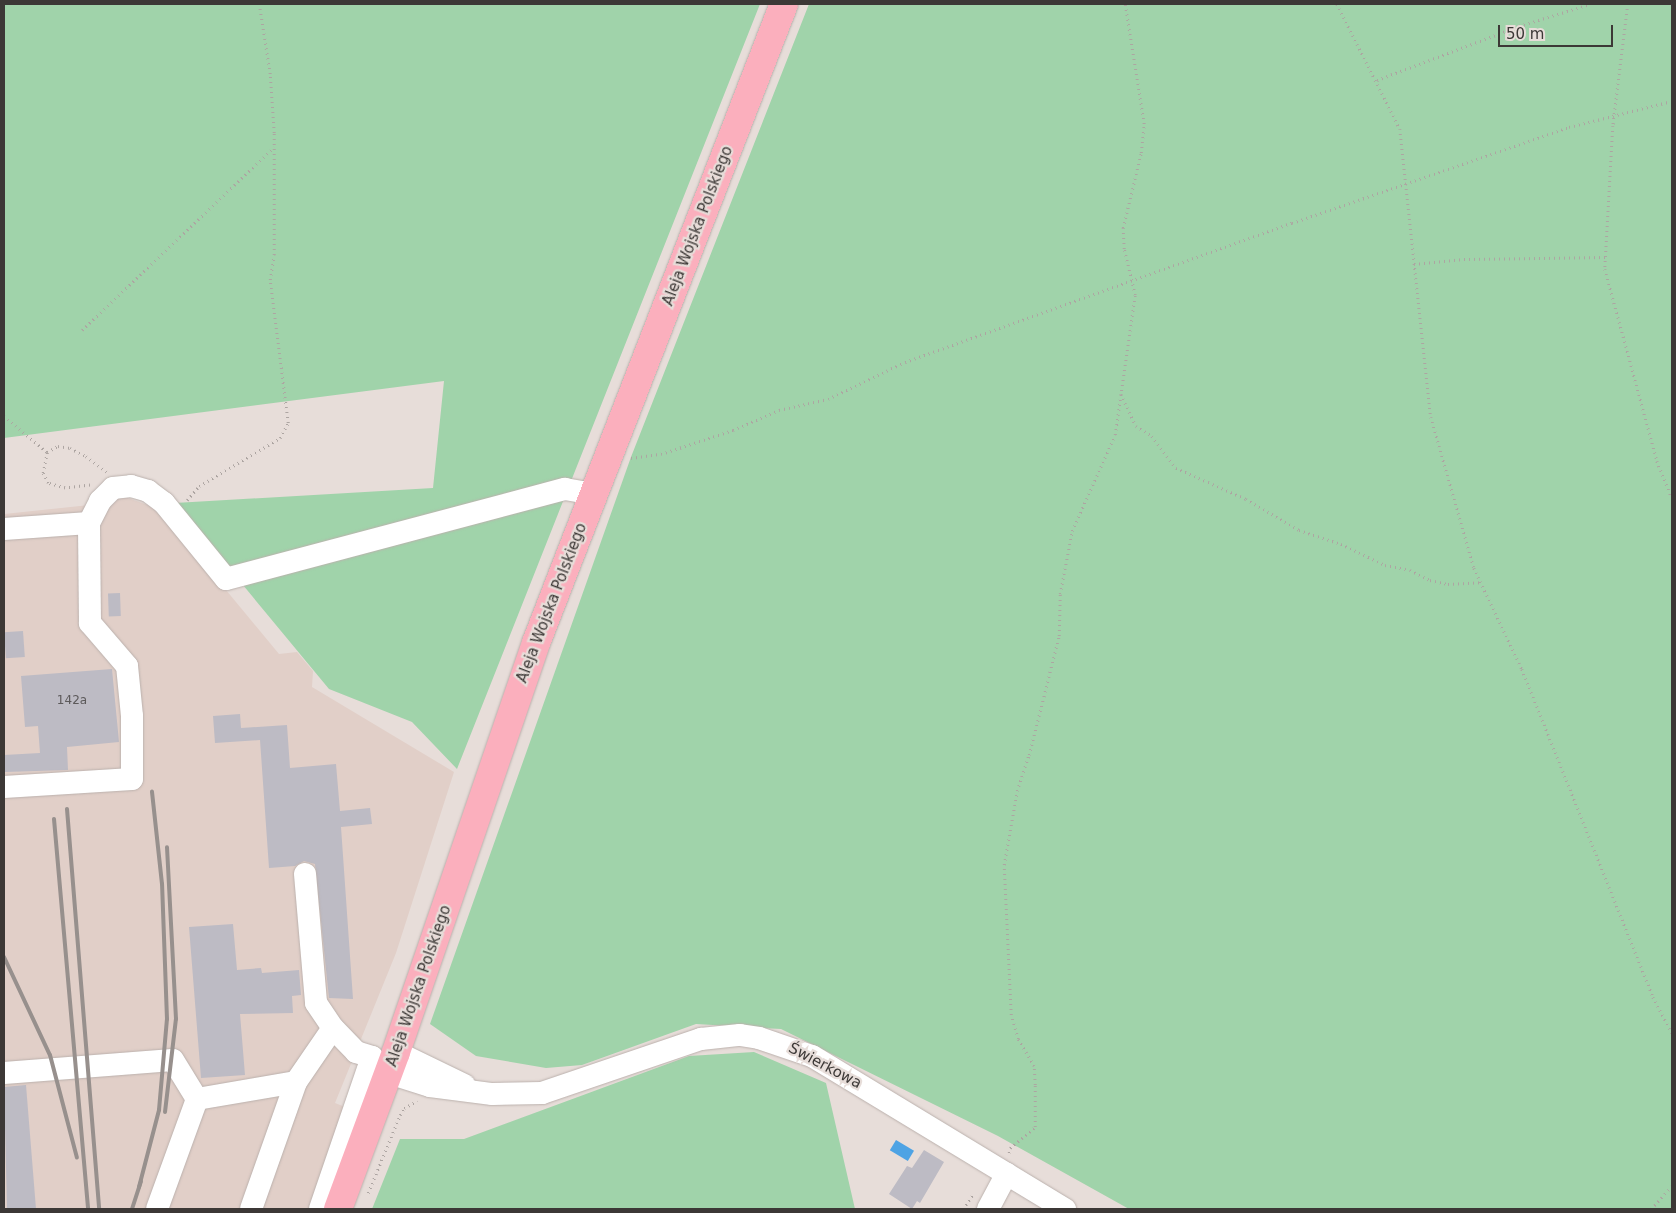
<!DOCTYPE html>
<meta charset="utf-8">
<style>
body{margin:0}
#map{position:relative;width:1676px;height:1213px;overflow:hidden;background:#e7ddd9;font-family:"DejaVu Sans",sans-serif}
div>[style]{position:absolute}
.built>*{inset:0;background:#e1cfc8}
.green>*{inset:0;background:#a0d3aa}
.water>*{inset:0;background:#4ea3e4;transform-origin:0 0}
.building>*{inset:0;background:#bdbbc4;transform-origin:0 0}
.path>*{height:2.5px;margin-top:-1.25px;transform-origin:0;background:repeating-linear-gradient(90deg,#ada5a2 0 1px,transparent 0 5px)}
.roads{filter:drop-shadow(0 0 1px #bbb1ad) drop-shadow(0 0 1px #bbb1ad)}
.minor>*{height:22px;margin:-11px;padding:0 11px;transform-origin:11px;border-radius:11px;background:#fff}
.major>*{height:28px;margin:-14px;padding:0 14px;transform-origin:14px;border-radius:14px;background:#fbafbd}
.rail>*{height:4px;margin:-2px;padding:0 2px;transform-origin:2px;border-radius:2px;background:#97908d}
span{translate:-50% -50%;white-space:nowrap;text-align:center;line-height:1.15;-webkit-text-stroke:4.5px #e7ddd9;paint-order:stroke}
.number-label{font-size:12px;color:#5c595a}
.number-label span{-webkit-text-stroke-width:0}
.street-label{font-size:15px;color:#3c3836}
.frame{position:absolute;inset:0;border:5px solid #3c3836;pointer-events:none}
.scale{position:absolute;left:1498px;top:25px;width:115px;height:22px;box-sizing:border-box;border:2px solid #3c3836;border-top:0;padding-left:6px;font-size:15px;line-height:18px;white-space:nowrap;color:#3c3836;-webkit-text-stroke:4px #e7ddd9;paint-order:stroke}
</style>
<div id="map">
<div class="built">
<div style="clip-path:polygon(125px 497px,159px 509px,279px 654px,297px 652px,313px 671px,312px 687px,454px 772px,396px 953px,335px 1103px,345px 1107px,309px 1209px,4px 1209px,4px 514px,99px 504px)"></div>
</div>
<div class="green">
<div style="clip-path:polygon(4px 4px,760px 4px,457px 769px,412px 722px,329px 689px,175px 503px,433px 488px,444px 381px,4px 438px)"></div>
<div style="clip-path:polygon(809px 4px,1672px 4px,1672px 1209px,1129px 1209px,998px 1136px,781px 1029px,696px 1024px,582px 1065px,546px 1068px,476px 1056px,430px 1024px,631px 457px)"></div>
<div style="clip-path:polygon(754px 1052px,826px 1083px,855px 1209px,372px 1209px,400px 1139px,464px 1139px,689px 1056px)"></div>
</div>
<div class="water">
<div style="left:896px;top:1140px;width:21px;height:12px;rotate:31deg"></div>
</div>
<div class="building">
<div style="left:120px;top:593px;width:23px;height:12px;rotate:88deg"></div>
<div style="left:23px;top:631px;width:26px;height:19px;rotate:86deg"></div>
<div style="clip-path:polygon(112px 669px,119px 742px,67px 747px,68px 770px,5px 772px,4px 755px,40px 753px,38px 726px,25px 727px,21px 676px)"></div>
<div style="clip-path:polygon(240px 714px,241px 728px,287px 725px,290px 768px,336px 764px,340px 811px,370px 808px,372px 824px,341px 827px,353px 999px,329px 998px,315px 864px,304px 861px,295px 866px,269px 868px,260px 740px,215px 743px,213px 716px)"></div>
<div style="clip-path:polygon(233px 924px,237px 970px,261px 968px,262px 973px,299px 970px,301px 995px,292px 996px,293px 1013px,240px 1014px,245px 1075px,201px 1078px,189px 927px)"></div>
<div style="clip-path:polygon(26px 1085px,36px 1209px,7px 1209px,4px 1087px)"></div>
<div style="clip-path:polygon(924px 1150px,944px 1162px,920px 1203px,917px 1201px,912px 1209px,889px 1194px,907px 1166px,912px 1168px)"></div>
</div>
<div class="path">
<div style="left:1337px;top:4px;width:140px;rotate:63.3deg"></div>
<div style="left:1400px;top:129px;width:290px;rotate:83.9deg"></div>
<div style="left:1431px;top:417px;width:157px;rotate:74.1deg"></div>
<div style="left:1474px;top:568px;width:112px;rotate:64.6deg"></div>
<div style="left:1522px;top:669px;width:353px;rotate:68.2deg"></div>
<div style="left:1653px;top:997px;width:41px;rotate:62.2deg"></div>
<div style="left:1628px;top:4px;width:123px;rotate:97deg"></div>
<div style="left:1613px;top:126px;width:143px;rotate:93.2deg"></div>
<div style="left:1605px;top:269px;width:199px;rotate:74.8deg"></div>
<div style="left:1657px;top:461px;width:40px;rotate:68deg"></div>
<div style="left:1377px;top:80px;width:152px;rotate:-20.8deg"></div>
<div style="left:1519px;top:26px;width:74px;rotate:-17.2deg"></div>
<div style="left:1414px;top:264px;width:50px;rotate:-5.7deg"></div>
<div style="left:1464px;top:259px;width:143px;rotate:-0.8deg"></div>
<div style="left:82px;top:330px;width:265px;rotate:-43.6deg"></div>
<div style="left:1121px;top:394px;width:35px;rotate:65deg"></div>
<div style="left:1136px;top:426px;width:19px;rotate:32deg"></div>
<div style="left:1152px;top:436px;width:40px;rotate:53deg"></div>
<div style="left:1176px;top:468px;width:77px;rotate:23.9deg"></div>
<div style="left:1246px;top:499px;width:61px;rotate:30.3deg"></div>
<div style="left:1299px;top:530px;width:44px;rotate:18.4deg"></div>
<div style="left:1341px;top:544px;width:49px;rotate:25.5deg"></div>
<div style="left:1385px;top:565px;width:25px;rotate:11deg"></div>
<div style="left:1410px;top:570px;width:22px;rotate:27deg"></div>
<div style="left:1430px;top:580px;width:18px;rotate:13deg"></div>
<div style="left:1448px;top:584px;width:33px;rotate:-3deg"></div>
<div style="left:4px;top:416px;width:56px;rotate:39.9deg"></div>
<div style="left:631px;top:458px;width:30px;rotate:-8deg"></div>
<div style="left:661px;top:454px;width:76px;rotate:-18.4deg"></div>
<div style="left:733px;top:430px;width:50px;rotate:-23.5deg"></div>
<div style="left:779px;top:410px;width:50px;rotate:-12.7deg"></div>
<div style="left:828px;top:399px;width:85px;rotate:-25.7deg"></div>
<div style="left:905px;top:362px;width:411px;rotate:-19.8deg"></div>
<div style="left:1292px;top:223px;width:293px;rotate:-19.1deg"></div>
<div style="left:1569px;top:127px;width:106px;rotate:-14.2deg"></div>
<div style="left:90px;top:485px;width:25px;rotate:173deg"></div>
<div style="left:65px;top:488px;width:18px;rotate:-164deg"></div>
<div style="left:48px;top:483px;width:11px;rotate:-117deg"></div>
<div style="left:43px;top:473px;width:21px;rotate:-79deg"></div>
<div style="left:47px;top:452px;width:13px;rotate:-29deg"></div>
<div style="left:58px;top:446px;width:12px;rotate:9deg"></div>
<div style="left:70px;top:448px;width:18px;rotate:27deg"></div>
<div style="left:86px;top:456px;width:26px;rotate:37deg"></div>
<div style="left:187px;top:500px;width:18px;rotate:-49deg"></div>
<div style="left:199px;top:486px;width:94px;rotate:-30.7deg"></div>
<div style="left:280px;top:438px;width:17px;rotate:-62deg"></div>
<div style="left:288px;top:423px;width:144px;rotate:-97.2deg"></div>
<div style="left:270px;top:280px;width:25px;rotate:-81deg"></div>
<div style="left:274px;top:255px;width:122px;rotate:-90deg"></div>
<div style="left:274px;top:133px;width:59px;rotate:-93.9deg"></div>
<div style="left:270px;top:74px;width:71px;rotate:-98.9deg"></div>
<div style="left:1009px;top:1153px;width:5px;rotate:-79deg"></div>
<div style="left:1010px;top:1148px;width:33px;rotate:-40deg"></div>
<div style="left:1035px;top:1127px;width:42px;rotate:-90deg"></div>
<div style="left:1035px;top:1085px;width:19px;rotate:-93deg"></div>
<div style="left:1034px;top:1066px;width:31px;rotate:-121deg"></div>
<div style="left:1018px;top:1039px;width:25px;rotate:-106deg"></div>
<div style="left:1011px;top:1015px;width:150px;rotate:-92.7deg"></div>
<div style="left:1004px;top:865px;width:75px;rotate:-80deg"></div>
<div style="left:1017px;top:791px;width:38px;rotate:-72deg"></div>
<div style="left:1029px;top:755px;width:123px;rotate:-75.9deg"></div>
<div style="left:1059px;top:636px;width:42px;rotate:-88.6deg"></div>
<div style="left:1060px;top:594px;width:64px;rotate:-79.2deg"></div>
<div style="left:1072px;top:531px;width:105px;rotate:-65.9deg"></div>
<div style="left:1115px;top:435px;width:141px;rotate:-81.9deg"></div>
<div style="left:1135px;top:295px;width:47px;rotate:-103.4deg"></div>
<div style="left:1124px;top:249px;width:21px;rotate:-93deg"></div>
<div style="left:1123px;top:228px;width:77px;rotate:-76.5deg"></div>
<div style="left:1141px;top:153px;width:29px;rotate:-84deg"></div>
<div style="left:1144px;top:124px;width:121px;rotate:-99deg"></div>
<div style="left:368px;top:1193px;width:84px;rotate:-67.7deg"></div>
<div style="left:400px;top:1115px;width:8px;rotate:-60deg"></div>
<div style="left:404px;top:1108px;width:15px;rotate:-28deg"></div>
<div style="left:963px;top:1209px;width:18px;rotate:-56deg"></div>
<div style="left:1651px;top:1209px;width:31px;rotate:-48deg"></div>
</div>
<div class="roads">
<div class="minor">
<div style="left:4px;top:529px;width:85px;rotate:-4deg"></div>
<div style="left:89px;top:523px;width:25px;rotate:-63deg"></div>
<div style="left:100px;top:501px;width:18px;rotate:-45deg"></div>
<div style="left:113px;top:488px;width:18px;rotate:-6deg"></div>
<div style="left:131px;top:486px;width:18px;rotate:16deg"></div>
<div style="left:148px;top:491px;width:20px;rotate:37deg"></div>
<div style="left:164px;top:503px;width:98px;rotate:50.8deg"></div>
<div style="left:226px;top:579px;width:351px;rotate:-14.9deg"></div>
<div style="left:565px;top:489px;width:29px;rotate:10deg"></div>
<div style="left:4px;top:787px;width:128px;rotate:-3.6deg"></div>
<div style="left:132px;top:779px;width:63px;rotate:-90deg"></div>
<div style="left:132px;top:716px;width:50px;rotate:-95.7deg"></div>
<div style="left:127px;top:666px;width:57px;rotate:-130.7deg"></div>
<div style="left:90px;top:623px;width:100px;rotate:-90.6deg"></div>
<div style="left:305px;top:874px;width:129px;rotate:85.1deg"></div>
<div style="left:316px;top:1003px;width:30px;rotate:56deg"></div>
<div style="left:333px;top:1028px;width:33px;rotate:46deg"></div>
<div style="left:356px;top:1052px;width:17px;rotate:17deg"></div>
<div style="left:372px;top:1057px;width:161px;rotate:108.9deg"></div>
<div style="left:396px;top:1052px;width:76px;rotate:25.9deg"></div>
<div style="left:4px;top:1073px;width:169px;rotate:-4.4deg"></div>
<div style="left:173px;top:1060px;width:46px;rotate:58.4deg"></div>
<div style="left:197px;top:1099px;width:100px;rotate:-9.7deg"></div>
<div style="left:296px;top:1082px;width:65px;rotate:-55.6deg"></div>
<div style="left:389px;top:1073px;width:43px;rotate:17.6deg"></div>
<div style="left:430px;top:1086px;width:63px;rotate:7.4deg"></div>
<div style="left:492px;top:1094px;width:50px;rotate:-1.1deg"></div>
<div style="left:542px;top:1093px;width:168px;rotate:-18.8deg"></div>
<div style="left:701px;top:1039px;width:39px;rotate:-6deg"></div>
<div style="left:740px;top:1035px;width:19px;rotate:9deg"></div>
<div style="left:759px;top:1038px;width:56px;rotate:18.8deg"></div>
<div style="left:812px;top:1056px;width:296px;rotate:31.2deg"></div>
<div style="left:157px;top:1209px;width:117px;rotate:-70deg"></div>
<div style="left:251px;top:1209px;width:135px;rotate:-70.5deg"></div>
<div style="left:988px;top:1209px;width:40px;rotate:-62deg"></div>
</div>
<div class="major">
<div style="left:338px;top:1209px;width:167px;rotate:-69.7deg"></div>
<div style="left:396px;top:1052px;width:432px;rotate:-71.1deg"></div>
<div style="left:536px;top:643px;width:685px;rotate:-68.79deg"></div>
</div>
</div>
<div class="rail">
<div style="left:67px;top:809px;width:401px;rotate:85.4deg"></div>
<div style="left:54px;top:819px;width:391px;rotate:85deg"></div>
<div style="left:4px;top:957px;width:108px;rotate:64.9deg"></div>
<div style="left:50px;top:1055px;width:106px;rotate:75.3deg"></div>
<div style="left:165px;top:1112px;width:94px;rotate:-83.3deg"></div>
<div style="left:176px;top:1019px;width:172px;rotate:-93deg"></div>
<div style="left:139px;top:1187px;width:80px;rotate:-75.4deg"></div>
<div style="left:159px;top:1110px;width:91px;rotate:-85deg"></div>
<div style="left:167px;top:1019px;width:135px;rotate:-92.1deg"></div>
<div style="left:162px;top:884px;width:93px;rotate:-96.2deg"></div>
<div style="left:132px;top:1209px;width:29px;rotate:-72deg"></div>
</div>
<div class="number-label">
<span style="left:72px;top:701px">142a</span>
</div>
<div class="street-label">
<span style="left:698px;top:226px;rotate:-69deg">Aleja Wojska Polskiego</span>
<span style="left:552px;top:603px;rotate:-69deg">Aleja Wojska Polskiego</span>
<span style="left:419px;top:986px;rotate:-71deg">Aleja Wojska Polskiego</span>
<span style="left:825px;top:1066px;rotate:28deg">Świerkowa</span>
</div>
<div class="frame"></div>
<div class="scale">50 m</div>
</div>
